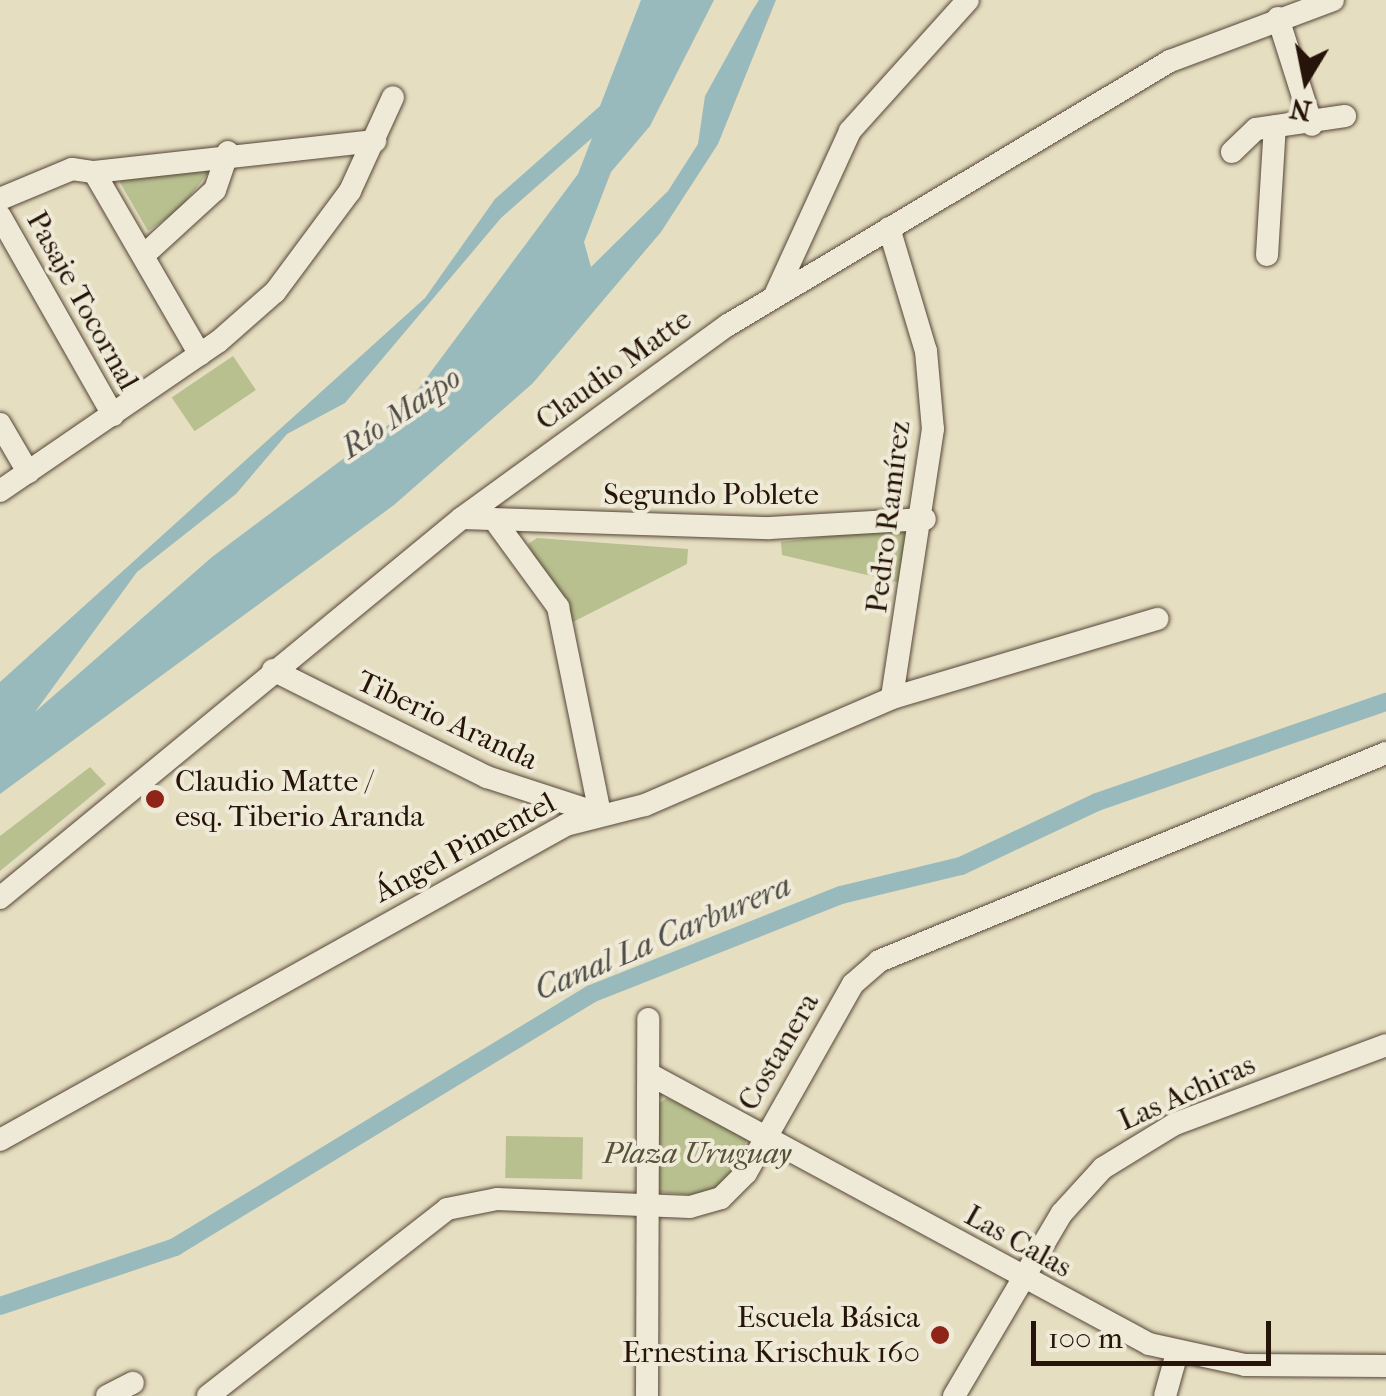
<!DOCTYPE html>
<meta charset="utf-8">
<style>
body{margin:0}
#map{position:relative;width:1386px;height:1396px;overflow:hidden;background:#e6dec1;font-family:"IM FELL French Canon",serif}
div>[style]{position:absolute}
.green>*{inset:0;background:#b9c090;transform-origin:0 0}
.water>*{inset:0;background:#99babc}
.canal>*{height:18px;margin:-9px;padding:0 9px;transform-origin:9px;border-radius:9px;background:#99babc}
.roads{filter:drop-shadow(0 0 2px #564637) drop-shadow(0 0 2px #564637)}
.minor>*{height:22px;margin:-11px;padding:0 11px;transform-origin:11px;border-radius:11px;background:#efead7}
.dots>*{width:28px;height:28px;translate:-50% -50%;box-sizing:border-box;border:5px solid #efead7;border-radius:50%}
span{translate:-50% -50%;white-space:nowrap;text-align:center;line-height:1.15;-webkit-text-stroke:8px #efead7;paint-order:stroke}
.street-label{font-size:30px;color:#261309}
.poi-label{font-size:30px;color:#261309}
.left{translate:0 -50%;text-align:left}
.right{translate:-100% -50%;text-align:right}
.park-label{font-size:30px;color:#595038;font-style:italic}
.water-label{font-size:32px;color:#4e4d48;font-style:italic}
.north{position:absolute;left:1256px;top:30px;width:100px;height:100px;-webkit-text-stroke:8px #efead7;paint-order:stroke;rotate:190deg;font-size:28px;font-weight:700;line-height:40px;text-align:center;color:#261309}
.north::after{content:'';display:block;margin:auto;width:35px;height:45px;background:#261309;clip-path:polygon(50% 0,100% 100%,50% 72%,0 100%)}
.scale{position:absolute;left:1031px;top:1321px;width:240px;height:45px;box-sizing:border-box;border:5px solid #261309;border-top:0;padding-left:12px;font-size:30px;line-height:35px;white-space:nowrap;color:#261309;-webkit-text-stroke:8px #efead7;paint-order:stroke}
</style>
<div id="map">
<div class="green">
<div style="clip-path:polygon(217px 161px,180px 209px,148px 231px,114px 172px)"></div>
<div style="left:233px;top:356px;width:41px;height:74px;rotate:56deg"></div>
<div style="clip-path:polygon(898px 527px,912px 536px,901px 583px,782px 555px,781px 542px)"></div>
<div style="clip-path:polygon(537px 538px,688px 549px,687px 564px,569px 624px,528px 544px)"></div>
<div style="clip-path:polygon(90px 767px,106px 784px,0 871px,0 836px)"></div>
<div style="clip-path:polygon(667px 1098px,749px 1134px,731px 1179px,708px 1196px,657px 1192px,658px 1104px)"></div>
<div style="left:506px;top:1136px;width:77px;height:42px;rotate:1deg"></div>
</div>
<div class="water">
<div style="clip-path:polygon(evenodd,641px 0,714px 0,650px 126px,611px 172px,584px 242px,591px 267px,668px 191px,698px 144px,705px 96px,752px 11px,759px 0,776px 0,718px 144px,661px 232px,533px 383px,394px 505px,0 794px,0 682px,425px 298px,495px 199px,600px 106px,641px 0,592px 138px,578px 174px,395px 420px,212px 557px,35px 712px,137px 572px,236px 494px,287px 434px,345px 403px,501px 218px,592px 138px)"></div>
</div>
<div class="canal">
<div style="left:0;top:1306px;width:185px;rotate:-18.6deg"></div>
<div style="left:175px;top:1247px;width:487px;rotate:-31.3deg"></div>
<div style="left:591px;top:994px;width:269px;rotate:-21.6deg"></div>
<div style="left:841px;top:895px;width:123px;rotate:-13.6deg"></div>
<div style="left:961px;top:866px;width:150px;rotate:-25.2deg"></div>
<div style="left:1097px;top:802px;width:306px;rotate:-19.1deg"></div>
</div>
<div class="roads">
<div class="minor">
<div style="left:1278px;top:18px;width:112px;rotate:72.4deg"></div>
<div style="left:1232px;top:152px;width:33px;rotate:-44deg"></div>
<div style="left:1256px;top:129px;width:90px;rotate:-8.3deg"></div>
<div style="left:94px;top:172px;width:283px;rotate:-6.3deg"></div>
<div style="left:0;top:199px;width:78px;rotate:-22.6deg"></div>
<div style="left:72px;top:169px;width:22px;rotate:8deg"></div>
<div style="left:94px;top:172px;width:211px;rotate:59.9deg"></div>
<div style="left:0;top:216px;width:229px;rotate:60.4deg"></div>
<div style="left:889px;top:228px;width:128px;rotate:73.3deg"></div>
<div style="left:926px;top:351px;width:78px;rotate:84.9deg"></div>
<div style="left:933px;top:429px;width:272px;rotate:98.7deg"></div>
<div style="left:144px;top:255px;width:96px;rotate:-42.5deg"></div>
<div style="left:215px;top:190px;width:40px;rotate:-71.1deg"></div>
<div style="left:1267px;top:255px;width:129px;rotate:-86.5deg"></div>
<div style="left:775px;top:295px;width:180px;rotate:-65.4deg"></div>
<div style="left:850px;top:131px;width:176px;rotate:-48deg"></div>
<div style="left:0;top:424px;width:56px;rotate:59.7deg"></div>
<div style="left:0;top:491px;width:264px;rotate:-34.4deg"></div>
<div style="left:218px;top:342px;width:76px;rotate:-41.3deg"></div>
<div style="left:275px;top:292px;width:126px;rotate:-53.4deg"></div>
<div style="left:350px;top:191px;width:103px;rotate:-65.4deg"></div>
<div style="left:462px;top:518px;width:308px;rotate:1.9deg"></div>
<div style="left:770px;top:528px;width:155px;rotate:-3.3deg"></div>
<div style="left:498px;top:525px;width:102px;rotate:53.8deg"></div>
<div style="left:558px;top:607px;width:211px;rotate:78.5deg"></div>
<div style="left:273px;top:670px;width:239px;rotate:26.6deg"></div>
<div style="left:487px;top:777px;width:116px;rotate:18.1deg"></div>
<div style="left:0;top:898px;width:598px;rotate:-39.44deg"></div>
<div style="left:462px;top:518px;width:329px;rotate:-36deg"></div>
<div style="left:728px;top:325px;width:515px;rotate:-30.85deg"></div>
<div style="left:1170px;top:61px;width:174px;rotate:-20.5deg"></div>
<div style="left:649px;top:1074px;width:568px;rotate:28.37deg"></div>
<div style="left:1149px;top:1344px;width:98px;rotate:12.3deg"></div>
<div style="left:1245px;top:1365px;width:141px;rotate:0.4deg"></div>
<div style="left:0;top:1140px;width:648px;rotate:-29.1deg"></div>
<div style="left:566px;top:825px;width:81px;rotate:-14.2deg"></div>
<div style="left:645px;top:805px;width:269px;rotate:-23.4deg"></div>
<div style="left:892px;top:698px;width:277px;rotate:-16.6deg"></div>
<div style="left:107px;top:1396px;width:29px;rotate:-27deg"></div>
<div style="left:208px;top:1396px;width:303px;rotate:-38deg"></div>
<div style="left:447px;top:1209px;width:51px;rotate:-11.3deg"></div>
<div style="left:497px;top:1199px;width:193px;rotate:2.4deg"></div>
<div style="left:690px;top:1207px;width:32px;rotate:-16deg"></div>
<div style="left:721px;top:1198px;width:35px;rotate:-45deg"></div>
<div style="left:746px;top:1173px;width:217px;rotate:-60.5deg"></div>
<div style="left:853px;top:984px;width:35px;rotate:-41deg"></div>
<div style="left:879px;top:961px;width:548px;rotate:-22.31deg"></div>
<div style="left:647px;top:1396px;width:377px;rotate:-89.8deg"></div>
<div style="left:954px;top:1396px;width:212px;rotate:-59.5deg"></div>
<div style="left:1062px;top:1213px;width:61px;rotate:-47.7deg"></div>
<div style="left:1103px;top:1168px;width:84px;rotate:-31.4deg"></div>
<div style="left:1175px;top:1124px;width:225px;rotate:-20.5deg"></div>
<div style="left:1165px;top:1396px;width:45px;rotate:-74.4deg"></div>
</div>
</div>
<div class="dots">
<div style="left:155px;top:799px;background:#8f2418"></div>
<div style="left:940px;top:1335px;background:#8f2418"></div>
</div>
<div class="street-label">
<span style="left:82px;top:301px;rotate:61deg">Pasaje Tocornal</span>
<span style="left:614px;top:370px;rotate:-36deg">Claudio Matte</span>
<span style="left:711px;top:495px">Segundo Poblete</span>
<span style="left:889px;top:517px;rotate:-83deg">Pedro Ramírez</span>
<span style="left:447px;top:721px;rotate:25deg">Tiberio Aranda</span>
<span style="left:465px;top:848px;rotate:-28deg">Ángel Pimentel</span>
<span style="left:779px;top:1052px;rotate:-60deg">Costanera</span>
<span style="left:1187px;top:1093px;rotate:-24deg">Las Achiras</span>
<span style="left:1018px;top:1242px;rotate:29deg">Las Calas</span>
</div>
<div class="poi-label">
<span class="left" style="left:175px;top:799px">Claudio Matte /<br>esq. Tiberio Aranda</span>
<span class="right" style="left:920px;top:1335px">Escuela Básica<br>Ernestina Krischuk 160</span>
</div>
<div class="park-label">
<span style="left:697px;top:1154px">Plaza Uruguay</span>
</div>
<div class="water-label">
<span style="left:401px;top:413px;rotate:-34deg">Río Maipo</span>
<span style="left:663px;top:938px;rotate:-23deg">Canal La Carburera</span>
</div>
<div class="north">N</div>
<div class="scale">100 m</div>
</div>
